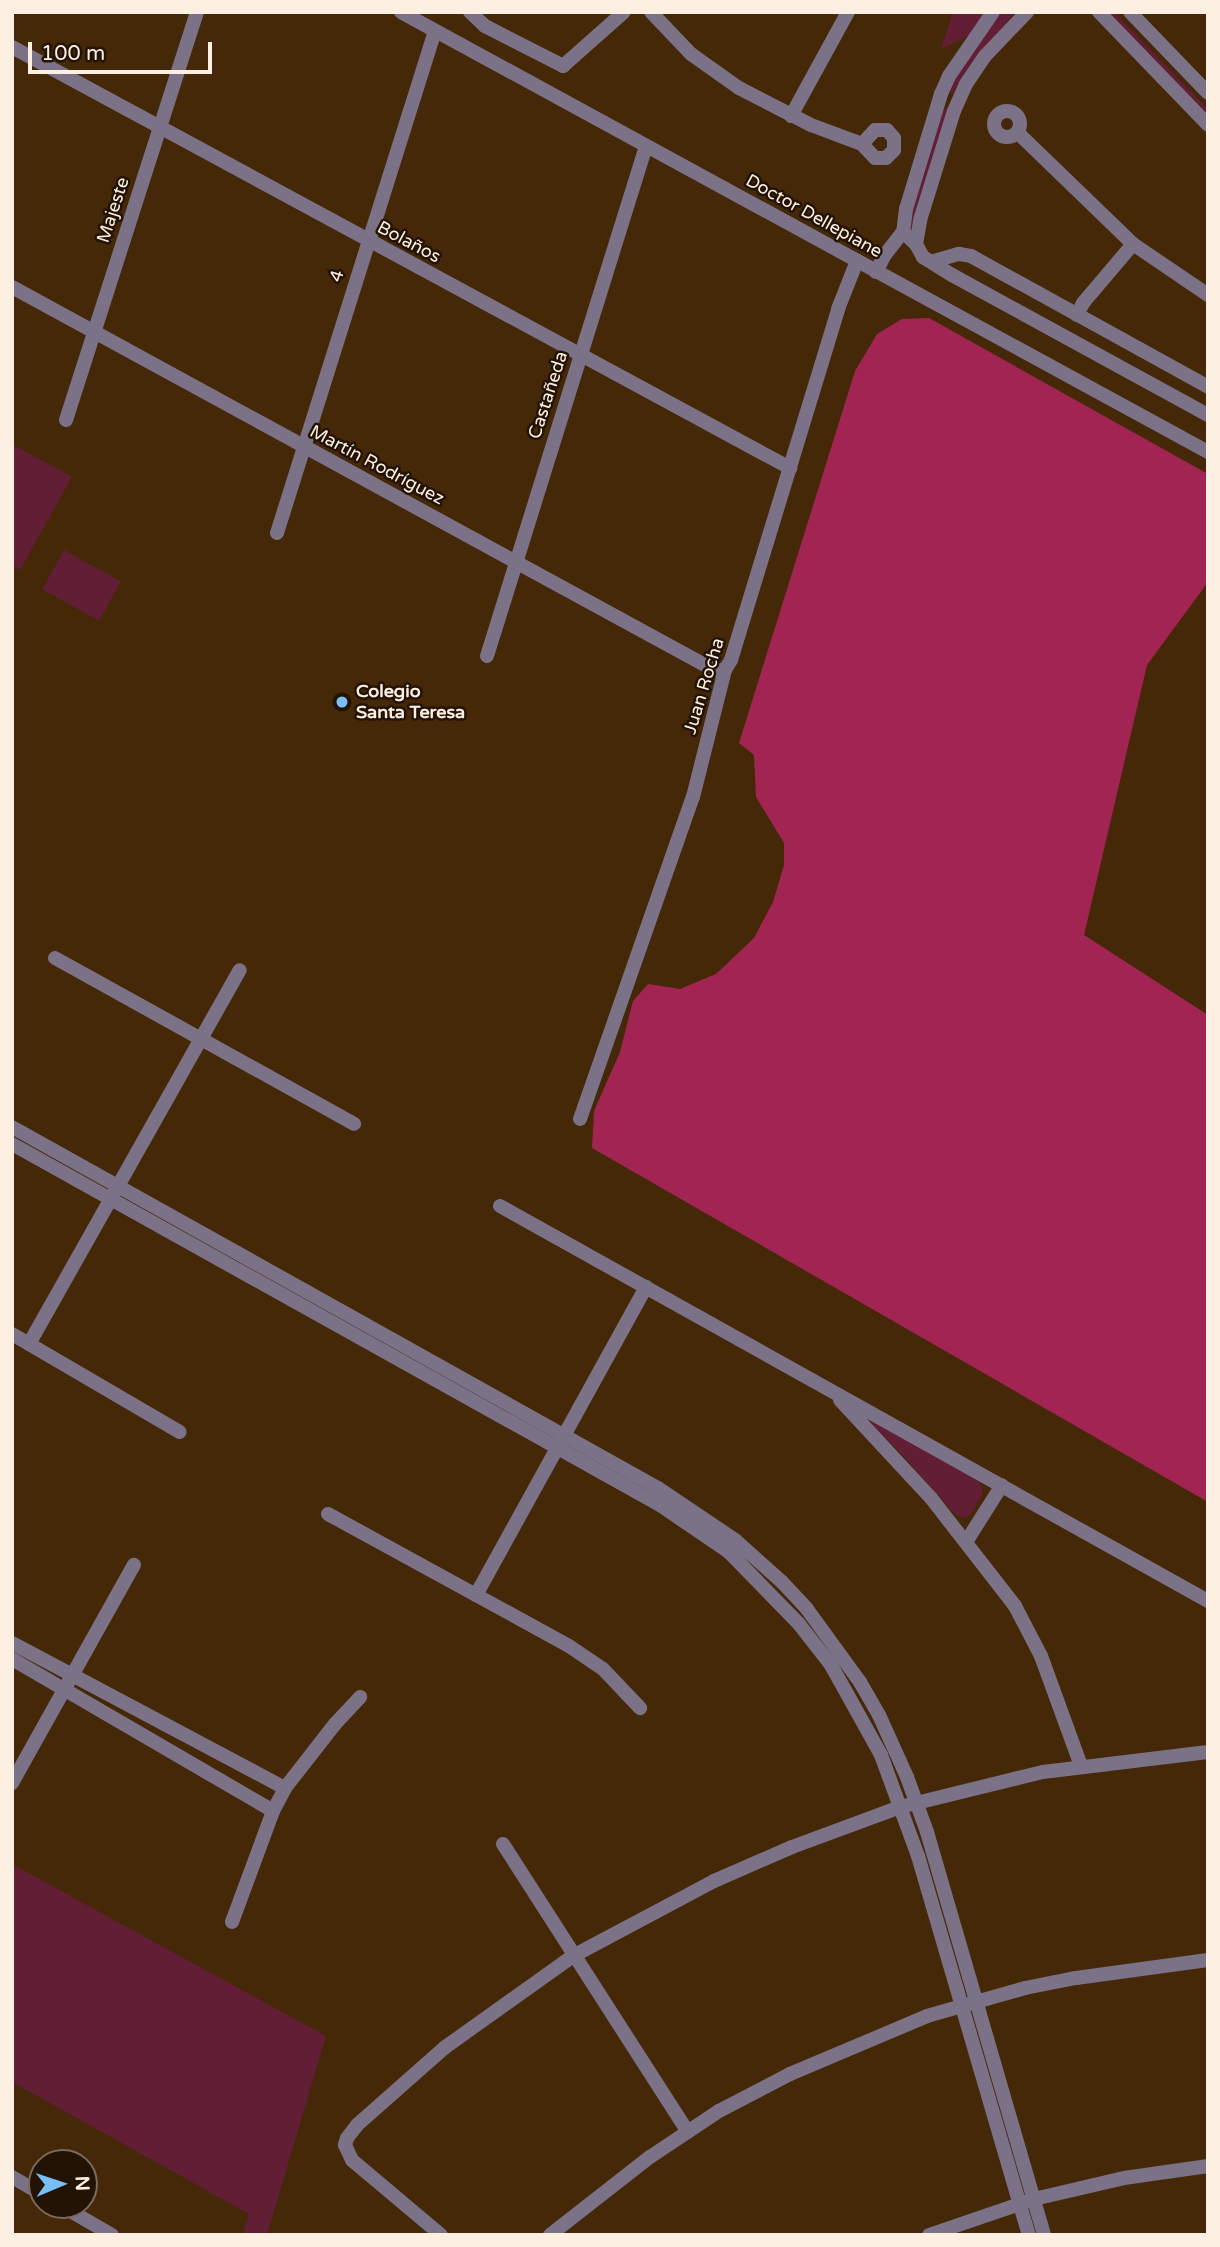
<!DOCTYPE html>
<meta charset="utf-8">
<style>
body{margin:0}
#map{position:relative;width:1220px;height:2247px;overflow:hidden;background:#442808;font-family:"Varela Round",sans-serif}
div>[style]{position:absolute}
.green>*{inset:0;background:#611e34;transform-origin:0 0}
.forest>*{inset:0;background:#a22453}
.minor>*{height:14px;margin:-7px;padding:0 7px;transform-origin:7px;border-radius:7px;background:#7b7287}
.minor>.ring{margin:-7px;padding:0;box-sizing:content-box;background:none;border:14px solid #7b7287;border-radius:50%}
.dots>*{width:19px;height:19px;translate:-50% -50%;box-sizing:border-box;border:4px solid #231304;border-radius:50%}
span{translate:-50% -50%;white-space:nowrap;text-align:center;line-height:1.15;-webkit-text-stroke:5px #231304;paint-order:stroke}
.street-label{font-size:18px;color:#fdefe2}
.poi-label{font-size:18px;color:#fdefe2;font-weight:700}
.left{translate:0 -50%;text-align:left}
.frame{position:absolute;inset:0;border:14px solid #fdefe2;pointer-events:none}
.north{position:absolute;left:28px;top:2149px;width:70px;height:70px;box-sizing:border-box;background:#231304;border:2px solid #7a6b5d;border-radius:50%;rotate:88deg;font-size:19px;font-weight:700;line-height:28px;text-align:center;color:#fdefe2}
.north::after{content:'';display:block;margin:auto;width:24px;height:32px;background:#78bff7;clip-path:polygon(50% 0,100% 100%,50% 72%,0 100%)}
.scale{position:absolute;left:28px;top:42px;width:184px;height:32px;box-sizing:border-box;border:4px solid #fdefe2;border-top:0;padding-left:9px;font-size:21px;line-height:24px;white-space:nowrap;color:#fdefe2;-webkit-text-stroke:5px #231304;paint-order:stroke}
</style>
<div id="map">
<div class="green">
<div style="clip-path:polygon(953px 12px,989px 12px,972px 34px,941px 49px)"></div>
<div style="clip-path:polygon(1000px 12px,1015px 12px,952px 95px,949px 89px,952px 84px)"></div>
<div style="clip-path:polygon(1106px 12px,1114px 12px,1208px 109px,1208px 118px)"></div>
<div style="clip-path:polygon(943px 108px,948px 109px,911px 230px,910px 217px)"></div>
<div style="clip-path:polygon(12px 444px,72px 477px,20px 570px,12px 565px)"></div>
<div style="left:64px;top:550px;width:65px;height:45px;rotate:29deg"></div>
<div style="clip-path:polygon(874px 1422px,980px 1480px,983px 1494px,970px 1515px,963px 1518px,956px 1515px,895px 1447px,873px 1428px,870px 1424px)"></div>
<div style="clip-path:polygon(12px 1864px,326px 2036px,267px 2235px,243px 2235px,249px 2214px,12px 2082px)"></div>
</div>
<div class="forest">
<div style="clip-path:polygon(929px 318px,1208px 474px,1208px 582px,1147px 665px,1084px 935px,1208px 1015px,1208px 1502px,592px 1148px,594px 1111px,620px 1052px,633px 1001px,648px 984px,680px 989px,716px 974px,754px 938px,773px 902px,784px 865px,784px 843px,756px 797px,754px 755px,739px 743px,855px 371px,877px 334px,902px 319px)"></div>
</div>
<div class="minor">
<div style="left:401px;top:12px;width:919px;rotate:28.6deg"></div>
<div style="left:470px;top:12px;width:21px;rotate:43deg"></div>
<div style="left:485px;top:26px;width:88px;rotate:27.1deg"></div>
<div style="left:563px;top:66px;width:81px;rotate:-41.5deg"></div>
<div style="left:651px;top:12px;width:58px;rotate:46.4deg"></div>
<div style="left:691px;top:54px;width:59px;rotate:35.3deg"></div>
<div style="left:739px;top:88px;width:81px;rotate:27.2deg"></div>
<div style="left:811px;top:125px;width:54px;rotate:20.4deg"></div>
<div style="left:993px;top:12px;width:78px;rotate:124.5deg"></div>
<div style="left:949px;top:76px;width:20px;rotate:114deg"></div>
<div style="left:941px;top:94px;width:120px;rotate:106.9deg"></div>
<div style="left:906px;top:209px;width:23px;rotate:97deg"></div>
<div style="left:903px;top:232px;width:18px;rotate:43deg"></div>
<div style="left:916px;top:244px;width:15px;rotate:62deg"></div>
<div style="left:923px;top:257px;width:34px;rotate:32deg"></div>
<div style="left:952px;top:275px;width:292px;rotate:28.7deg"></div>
<div style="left:1099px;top:12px;width:157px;rotate:46deg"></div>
<div style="left:1130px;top:12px;width:112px;rotate:46.1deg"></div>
<div style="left:12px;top:47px;width:885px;rotate:28.42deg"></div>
<div class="ring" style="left:994px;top:111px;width:12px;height:12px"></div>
<div style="left:791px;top:116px;width:119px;rotate:-61.3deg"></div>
<div style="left:875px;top:130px;width:12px"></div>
<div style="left:887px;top:130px;width:11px;rotate:49deg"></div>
<div style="left:894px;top:138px;width:12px;rotate:90deg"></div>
<div style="left:894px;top:150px;width:11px;rotate:135deg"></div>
<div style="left:886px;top:158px;width:11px;rotate:180deg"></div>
<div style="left:875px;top:158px;width:19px;rotate:-133deg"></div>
<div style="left:862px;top:144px;width:19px;rotate:-47deg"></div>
<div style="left:1017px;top:132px;width:161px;rotate:44deg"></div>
<div style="left:1133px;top:244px;width:91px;rotate:34.2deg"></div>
<div style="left:916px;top:244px;width:27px;rotate:-80deg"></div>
<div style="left:921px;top:217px;width:111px;rotate:-72.7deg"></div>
<div style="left:954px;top:111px;width:30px;rotate:-66deg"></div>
<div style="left:966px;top:84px;width:34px;rotate:-56deg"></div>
<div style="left:985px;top:56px;width:61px;rotate:-46.3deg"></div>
<div style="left:934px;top:261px;width:26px;rotate:-16deg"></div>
<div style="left:959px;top:254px;width:12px;rotate:9deg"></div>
<div style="left:971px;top:256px;width:271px;rotate:28.9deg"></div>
<div style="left:876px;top:272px;width:18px;rotate:-63deg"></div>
<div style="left:884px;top:256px;width:31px;rotate:-52deg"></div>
<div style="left:12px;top:287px;width:800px;rotate:28.62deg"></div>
<div style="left:714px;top:670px;width:11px"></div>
<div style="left:1077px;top:315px;width:13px;rotate:-63deg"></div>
<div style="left:1083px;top:303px;width:77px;rotate:-49.7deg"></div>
<div style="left:66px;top:420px;width:429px;rotate:-72.2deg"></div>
<div style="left:277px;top:533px;width:526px;rotate:-72.53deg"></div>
<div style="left:487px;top:656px;width:534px;rotate:-72.68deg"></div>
<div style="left:55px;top:958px;width:342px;rotate:29deg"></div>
<div style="left:580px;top:1119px;width:341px;rotate:-70.7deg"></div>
<div style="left:693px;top:797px;width:131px;rotate:-75.9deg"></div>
<div style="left:725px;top:670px;width:12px;rotate:-59deg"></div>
<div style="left:731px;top:660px;width:367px;rotate:-73deg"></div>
<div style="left:838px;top:309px;width:52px;rotate:-68.4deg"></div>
<div style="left:12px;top:1127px;width:740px;rotate:29.2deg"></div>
<div style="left:658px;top:1488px;width:93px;rotate:34deg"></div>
<div style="left:735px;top:1540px;width:63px;rotate:41.8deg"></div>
<div style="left:782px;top:1582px;width:37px;rotate:47deg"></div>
<div style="left:807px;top:1609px;width:90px;rotate:54deg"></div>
<div style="left:860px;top:1682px;width:38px;rotate:60deg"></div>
<div style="left:879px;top:1715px;width:68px;rotate:65.7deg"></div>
<div style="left:907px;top:1777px;width:59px;rotate:70deg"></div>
<div style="left:927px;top:1832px;width:420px;rotate:73.8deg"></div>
<div style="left:12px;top:1144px;width:742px;rotate:29.12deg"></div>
<div style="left:660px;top:1505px;width:83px;rotate:34.3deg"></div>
<div style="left:729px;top:1552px;width:100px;rotate:45.8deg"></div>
<div style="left:799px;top:1624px;width:52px;rotate:52deg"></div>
<div style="left:831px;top:1665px;width:103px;rotate:60.9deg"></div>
<div style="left:881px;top:1755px;width:108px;rotate:69.9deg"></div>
<div style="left:918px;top:1856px;width:395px;rotate:73.7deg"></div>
<div style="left:500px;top:1206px;width:811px;rotate:29.16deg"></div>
<div style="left:12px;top:1334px;width:194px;rotate:30.3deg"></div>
<div style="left:29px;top:1344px;width:429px;rotate:-60.6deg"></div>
<div style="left:840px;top:1400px;width:134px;rotate:47.1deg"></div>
<div style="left:931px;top:1498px;width:137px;rotate:52.1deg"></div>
<div style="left:1015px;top:1606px;width:56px;rotate:62.5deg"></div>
<div style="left:1041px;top:1656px;width:117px;rotate:70deg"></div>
<div style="left:328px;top:1514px;width:275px;rotate:28.7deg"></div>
<div style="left:569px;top:1646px;width:41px;rotate:34.1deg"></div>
<div style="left:603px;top:1669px;width:54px;rotate:46.5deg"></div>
<div style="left:966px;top:1542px;width:67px;rotate:-57.7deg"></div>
<div style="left:476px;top:1595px;width:352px;rotate:-61.1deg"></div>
<div style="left:12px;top:1643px;width:309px;rotate:28deg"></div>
<div style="left:12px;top:1659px;width:302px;rotate:30.2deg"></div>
<div style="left:12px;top:1783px;width:250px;rotate:-60.8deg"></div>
<div style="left:503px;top:1844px;width:342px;rotate:57.3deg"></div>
<div style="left:232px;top:1922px;width:118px;rotate:-69.7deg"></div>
<div style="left:273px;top:1811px;width:26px;rotate:-62deg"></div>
<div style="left:285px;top:1788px;width:81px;rotate:-52deg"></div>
<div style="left:335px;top:1724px;width:37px;rotate:-47deg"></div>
<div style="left:12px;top:2177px;width:34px;rotate:30deg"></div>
<div style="left:60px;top:2205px;width:60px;rotate:30deg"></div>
<div style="left:441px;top:2235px;width:116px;rotate:-139.9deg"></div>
<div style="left:352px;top:2160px;width:17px;rotate:-115deg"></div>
<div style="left:345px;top:2145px;width:7px;rotate:-74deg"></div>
<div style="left:347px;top:2138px;width:16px;rotate:-52deg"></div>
<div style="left:357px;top:2125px;width:116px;rotate:-41.5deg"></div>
<div style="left:444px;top:2048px;width:158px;rotate:-35.5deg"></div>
<div style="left:573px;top:1956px;width:160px;rotate:-28deg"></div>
<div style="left:714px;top:1881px;width:85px;rotate:-23.6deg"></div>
<div style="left:792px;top:1847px;width:115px;rotate:-20.3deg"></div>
<div style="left:900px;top:1807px;width:147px;rotate:-13.8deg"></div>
<div style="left:1043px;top:1772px;width:166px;rotate:-6.9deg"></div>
<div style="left:550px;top:2235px;width:127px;rotate:-38deg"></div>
<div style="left:650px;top:2157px;width:83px;rotate:-33.7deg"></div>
<div style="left:719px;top:2111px;width:80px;rotate:-27.5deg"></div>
<div style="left:790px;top:2074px;width:149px;rotate:-22.9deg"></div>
<div style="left:927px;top:2016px;width:102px;rotate:-15.9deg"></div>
<div style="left:1025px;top:1988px;width:52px;rotate:-11.1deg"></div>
<div style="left:1076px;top:1978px;width:133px;rotate:-7.8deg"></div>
<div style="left:929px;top:2235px;width:111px;rotate:-18.9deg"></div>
<div style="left:1034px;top:2199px;width:92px;rotate:-13.1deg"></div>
<div style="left:1124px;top:2178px;width:85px;rotate:-8.1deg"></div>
</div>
<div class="dots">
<div style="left:342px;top:702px;background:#78bff7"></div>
</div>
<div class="street-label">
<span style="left:113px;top:210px;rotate:-72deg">Majeste</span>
<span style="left:814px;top:216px;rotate:29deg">Doctor Dellepiane</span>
<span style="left:409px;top:242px;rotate:28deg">Bolaños</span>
<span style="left:337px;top:276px;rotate:-73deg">4</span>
<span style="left:548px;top:395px;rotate:-72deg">Castañeda</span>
<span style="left:377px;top:465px;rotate:28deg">Martín Rodríguez</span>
<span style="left:704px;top:686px;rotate:-73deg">Juan Rocha</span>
</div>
<div class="poi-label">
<span class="left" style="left:356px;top:702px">Colegio<br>Santa Teresa</span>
</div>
<div class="frame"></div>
<div class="north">N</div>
<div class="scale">100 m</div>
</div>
